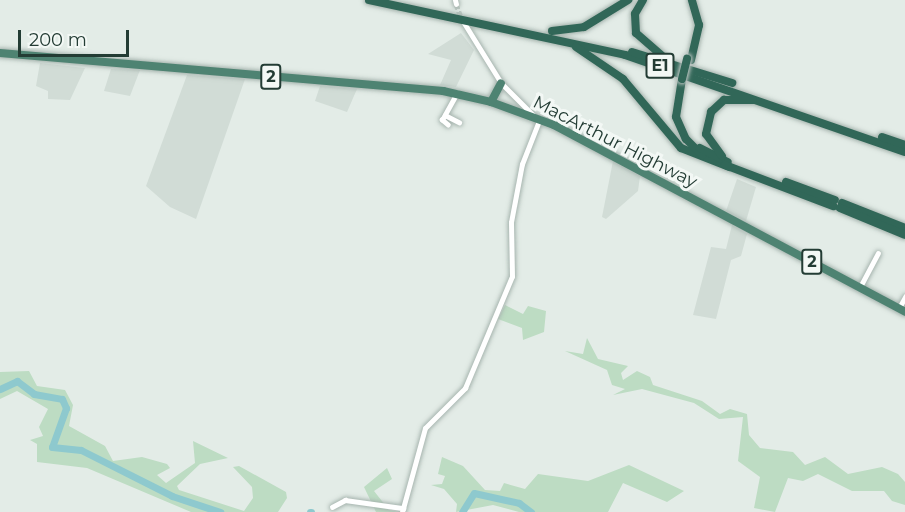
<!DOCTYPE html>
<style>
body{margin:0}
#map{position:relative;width:905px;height:512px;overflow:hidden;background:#e3ece7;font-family:Montserrat,sans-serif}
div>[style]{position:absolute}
.built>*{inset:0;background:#d1dcd6}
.green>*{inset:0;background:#bddcc3}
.river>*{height:7px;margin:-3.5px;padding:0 3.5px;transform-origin:3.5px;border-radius:3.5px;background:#8ec9ce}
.tertiary-tunnel>*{height:5px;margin-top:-2.5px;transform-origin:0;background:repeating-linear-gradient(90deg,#bdc9c3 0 5px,transparent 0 7.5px)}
.roads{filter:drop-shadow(0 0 2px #a6b4ae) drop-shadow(0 0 2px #a6b4ae)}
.minor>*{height:4.5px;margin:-2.25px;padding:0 2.25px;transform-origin:2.25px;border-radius:2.25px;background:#fff}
.tertiary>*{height:5px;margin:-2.5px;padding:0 2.5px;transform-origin:2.5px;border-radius:2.5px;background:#fff}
.trunk>*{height:8px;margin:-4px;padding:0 4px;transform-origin:4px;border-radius:4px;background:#4e8372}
.motorway>*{height:8px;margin:-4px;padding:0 4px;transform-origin:4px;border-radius:4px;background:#316758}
.bridges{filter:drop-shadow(0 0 2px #c1c8c6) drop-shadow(0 0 2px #c1c8c6)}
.motorway-bridge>*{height:8px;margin:-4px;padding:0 4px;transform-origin:4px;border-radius:4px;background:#316758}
span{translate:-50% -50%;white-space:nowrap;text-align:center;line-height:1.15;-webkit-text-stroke:6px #f3f8f5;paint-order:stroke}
.shield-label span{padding:2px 4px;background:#f3f8f5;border:2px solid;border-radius:4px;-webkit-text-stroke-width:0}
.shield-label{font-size:16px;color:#233c34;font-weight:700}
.street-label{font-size:18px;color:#233c34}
.scale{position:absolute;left:18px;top:30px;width:111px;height:27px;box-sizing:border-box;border:3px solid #233c34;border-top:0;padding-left:8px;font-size:18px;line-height:21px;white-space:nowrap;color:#233c34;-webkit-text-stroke:4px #f3f8f5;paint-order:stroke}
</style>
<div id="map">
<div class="built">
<div style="clip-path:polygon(461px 33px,474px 50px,456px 87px,440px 85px,451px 60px,428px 54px)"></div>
<div style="clip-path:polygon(40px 63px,85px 68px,70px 100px,48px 99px,48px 91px,36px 86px)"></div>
<div style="clip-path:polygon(111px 69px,140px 70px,130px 96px,104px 91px)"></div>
<div style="clip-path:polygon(187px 75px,245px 79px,196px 219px,170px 207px,146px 186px)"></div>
<div style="clip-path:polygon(320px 86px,357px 89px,347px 112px,315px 101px)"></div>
<div style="clip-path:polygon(613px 161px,640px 176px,638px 191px,606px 219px,602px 217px)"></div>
<div style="clip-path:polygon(737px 179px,756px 187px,746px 221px,726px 211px)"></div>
<div style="clip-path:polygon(732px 225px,747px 234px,741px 256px,731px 260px,716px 319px,693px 315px,711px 247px,726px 249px)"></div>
</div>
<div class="green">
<div style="clip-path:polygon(505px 305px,523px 314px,528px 306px,546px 311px,544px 332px,523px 340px,522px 328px,498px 319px)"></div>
<div style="clip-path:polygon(587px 338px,598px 359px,628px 366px,621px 373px,623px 380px,637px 371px,650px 377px,653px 385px,702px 401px,720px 414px,730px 409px,747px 414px,749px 435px,760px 448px,793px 452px,805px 465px,825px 457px,848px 474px,882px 467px,898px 474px,905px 482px,905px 505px,892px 501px,884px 491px,852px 491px,818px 474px,803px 481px,788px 478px,775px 512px,754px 508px,760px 477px,738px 461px,743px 417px,719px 419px,694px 403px,642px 389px,613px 395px,625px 389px,612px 385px,607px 370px,565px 351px,583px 354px)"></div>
<div style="clip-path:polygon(29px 371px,37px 386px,65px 390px,73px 405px,69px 426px,105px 446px,113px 461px,142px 457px,167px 464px,170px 468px,157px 475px,166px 483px,195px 463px,193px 441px,228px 458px,200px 464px,177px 486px,179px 490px,244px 511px,253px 498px,252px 487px,233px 467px,239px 466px,286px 492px,287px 498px,278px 512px,191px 512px,87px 468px,37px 462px,37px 444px,30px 440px,43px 436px,39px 427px,48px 409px,17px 391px,0 399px,0 372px)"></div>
<div style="clip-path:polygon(442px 457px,463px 466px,485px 490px,500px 491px,504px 483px,525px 489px,538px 474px,588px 481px,629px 465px,684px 491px,667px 502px,623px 483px,608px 512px,519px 512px,493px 505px,456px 512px,457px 504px,444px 489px,431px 485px,442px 484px,445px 476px,438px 474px)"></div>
<div style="clip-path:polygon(387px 468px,392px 479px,374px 491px,389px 510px,399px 512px,376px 512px,364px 487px)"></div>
</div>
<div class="river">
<div style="left:0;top:389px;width:19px;rotate:-25deg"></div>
<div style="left:17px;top:381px;width:21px;rotate:37deg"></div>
<div style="left:34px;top:394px;width:28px;rotate:10deg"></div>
<div style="left:62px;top:399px;width:10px;rotate:66deg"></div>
<div style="left:66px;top:408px;width:41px;rotate:109.7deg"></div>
<div style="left:52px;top:447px;width:29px;rotate:6deg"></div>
<div style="left:81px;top:450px;width:102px;rotate:26.8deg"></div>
<div style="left:172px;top:496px;width:51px;rotate:18.4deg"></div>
<div style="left:310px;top:512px;width:1px"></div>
<div style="left:462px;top:512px;width:22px;rotate:-58deg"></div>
<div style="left:474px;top:493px;width:46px;rotate:12.5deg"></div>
<div style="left:519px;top:503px;width:15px;rotate:37deg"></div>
</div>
<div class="tertiary-tunnel">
<div style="left:456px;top:4px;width:19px;rotate:69deg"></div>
</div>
<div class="roads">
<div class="minor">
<div style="left:445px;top:115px;width:16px;rotate:27deg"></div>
<div style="left:448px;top:125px;width:8px;rotate:-140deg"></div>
<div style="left:442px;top:120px;width:31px;rotate:-61deg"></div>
<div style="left:860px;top:287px;width:38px;rotate:-62deg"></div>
<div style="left:899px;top:308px;width:13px;rotate:-61deg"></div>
<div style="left:332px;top:507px;width:15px;rotate:-28deg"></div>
<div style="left:345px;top:500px;width:59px;rotate:7.9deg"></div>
</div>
<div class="tertiary">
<div style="left:455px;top:0;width:4px;rotate:76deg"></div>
<div style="left:464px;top:23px;width:70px;rotate:58.3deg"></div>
<div style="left:501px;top:83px;width:47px;rotate:45deg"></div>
<div style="left:402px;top:512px;width:87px;rotate:-74.7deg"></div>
<div style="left:425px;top:428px;width:57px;rotate:-45deg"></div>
<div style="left:465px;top:388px;width:121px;rotate:-67.2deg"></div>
<div style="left:512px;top:276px;width:54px;rotate:-91.1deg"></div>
<div style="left:511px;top:222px;width:59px;rotate:-79.3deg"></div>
<div style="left:522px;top:164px;width:49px;rotate:-68.6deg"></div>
</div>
<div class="trunk">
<div style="left:0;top:53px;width:445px;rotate:4.9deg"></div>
<div style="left:443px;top:91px;width:49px;rotate:12.9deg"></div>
<div style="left:491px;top:102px;width:67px;rotate:20.1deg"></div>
<div style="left:554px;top:125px;width:398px;rotate:28deg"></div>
<div style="left:491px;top:102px;width:21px;rotate:-62deg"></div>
</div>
<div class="motorway">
<div style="left:369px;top:0;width:262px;rotate:12.1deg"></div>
<div style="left:625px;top:55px;width:296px;rotate:19.1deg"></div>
<div style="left:643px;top:0;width:16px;rotate:120deg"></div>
<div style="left:635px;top:14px;width:19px;rotate:87deg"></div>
<div style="left:636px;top:33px;width:38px;rotate:41deg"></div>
<div style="left:552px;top:31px;width:32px;rotate:-7deg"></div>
<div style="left:584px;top:27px;width:52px;rotate:-31.5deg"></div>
<div style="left:576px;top:47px;width:57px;rotate:34.2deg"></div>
<div style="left:623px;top:79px;width:90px;rotate:50deg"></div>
<div style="left:681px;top:148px;width:52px;rotate:21.6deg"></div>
<div style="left:632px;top:52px;width:105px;rotate:17.2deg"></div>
<div style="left:691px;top:60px;width:36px;rotate:-77deg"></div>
<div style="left:699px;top:25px;width:26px;rotate:-106deg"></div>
<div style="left:682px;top:79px;width:38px;rotate:99deg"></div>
<div style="left:676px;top:117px;width:24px;rotate:66deg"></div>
<div style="left:686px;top:139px;width:23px;rotate:45deg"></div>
<div style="left:882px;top:137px;width:24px;rotate:19deg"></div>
<div style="left:700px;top:148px;width:31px;rotate:27deg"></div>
<div style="left:722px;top:156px;width:27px;rotate:-126deg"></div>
<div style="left:706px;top:134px;width:23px;rotate:-77deg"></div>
<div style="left:711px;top:112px;width:18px;rotate:-43deg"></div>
<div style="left:724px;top:100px;width:29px"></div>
<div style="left:725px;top:165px;width:116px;rotate:20.8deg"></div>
<div style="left:786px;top:182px;width:52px;rotate:20.2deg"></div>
<div style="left:842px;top:203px;width:68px;rotate:21.6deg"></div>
<div style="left:840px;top:208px;width:70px;rotate:22.6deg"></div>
</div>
</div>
<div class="bridges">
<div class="motorway-bridge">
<div style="left:682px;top:79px;width:21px;rotate:-76deg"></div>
</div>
</div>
<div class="shield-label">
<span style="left:660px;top:66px">E1</span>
<span style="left:271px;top:77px">2</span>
<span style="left:812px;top:262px">2</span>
</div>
<div class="street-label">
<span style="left:615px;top:142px;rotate:27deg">MacArthur Highway</span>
</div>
<div class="scale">200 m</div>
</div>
